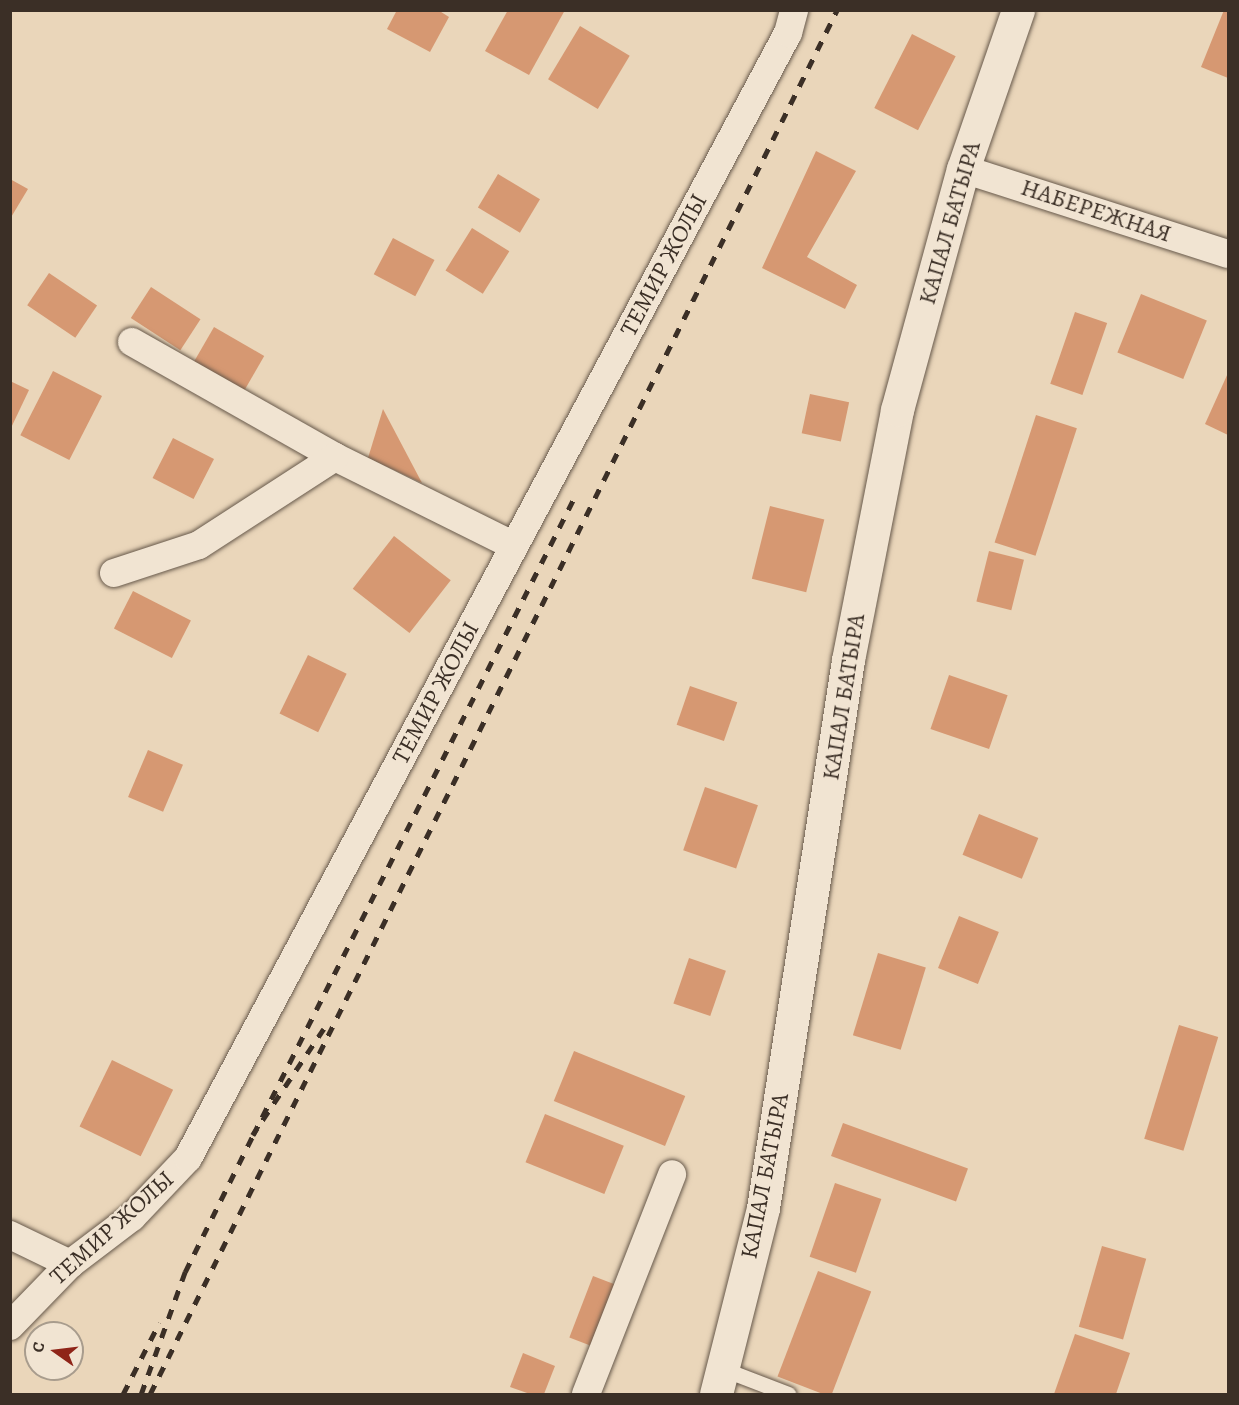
<!DOCTYPE html>
<meta charset="utf-8">
<style>
body{margin:0}
#map{position:relative;width:1239px;height:1405px;overflow:hidden;background:#ead6ba;font-family:Alegreya,serif}
div>[style]{position:absolute}
.building>*{inset:0;background:#d69872;transform-origin:0 0}
.roads{filter:drop-shadow(0 0 2px #67594b) drop-shadow(0 0 2px #67594b)}
.lane>*{height:15px;margin:-7.5px;padding:0 7.5px;transform-origin:7.5px;border-radius:7.5px;background:#f1e4d2}
.street>*{height:28px;margin:-14px;padding:0 14px;transform-origin:14px;border-radius:14px;background:#f1e4d2}
.secondary>*{height:33px;margin:-16.5px;padding:0 16.5px;transform-origin:16.5px;border-radius:16.5px;background:#f1e4d2}
.rail>*{height:4.5px;margin-top:-2.25px;transform-origin:0;background:repeating-linear-gradient(90deg,#3b2f26 0 10px,transparent 0 20px)}
span{translate:-50% -50%;white-space:nowrap;text-align:center;line-height:1.15;-webkit-text-stroke:4.5px #f1e4d2;paint-order:stroke}
.street-label{font-size:24px;color:#3b2f26}
.frame{position:absolute;inset:0;border:12px solid #3b2f26;pointer-events:none}
.north{position:absolute;left:24px;top:1321px;width:60px;height:60px;box-sizing:border-box;background:#f1e4d2;border:2px solid #a89c8d;border-radius:50%;rotate:284deg;font-size:16px;font-weight:700;line-height:24px;text-align:center;color:#3b2f26}
.north::after{content:'';display:block;margin:auto;width:21px;height:27px;background:#8f2418;clip-path:polygon(50% 0,100% 100%,50% 72%,0 100%)}
</style>
<div id="map">
<div class="building">
<div style="clip-path:polygon(397px 10px,438px 10px,449px 17px,430px 52px,387px 29px)"></div>
<div style="clip-path:polygon(508px 10px,565px 10px,529px 75px,485px 51px)"></div>
<div style="clip-path:polygon(1224px 10px,1228px 10px,1228px 78px,1201px 67px)"></div>
<div style="left:580px;top:26px;width:58px;height:62px;rotate:31deg"></div>
<div style="left:912px;top:34px;width:49px;height:83px;rotate:27deg"></div>
<div style="clip-path:polygon(816px 151px,856px 171px,807px 257px,857px 285px,845px 309px,762px 268px)"></div>
<div style="left:498px;top:174px;width:49px;height:39px;rotate:31deg"></div>
<div style="clip-path:polygon(10px 179px,28px 189px,10px 219px)"></div>
<div style="left:472px;top:228px;width:44px;height:50px;rotate:32deg"></div>
<div style="left:393px;top:238px;width:47px;height:41px;rotate:28deg"></div>
<div style="left:49px;top:273px;width:58px;height:39px;rotate:34deg"></div>
<div style="left:151px;top:287px;width:59px;height:37px;rotate:33deg"></div>
<div style="left:1141px;top:294px;width:71px;height:63px;rotate:22deg"></div>
<div style="left:1075px;top:312px;width:34px;height:76px;rotate:19deg"></div>
<div style="left:214px;top:327px;width:58px;height:43px;rotate:30deg"></div>
<div style="left:53px;top:371px;width:55px;height:72px;rotate:27deg"></div>
<div style="clip-path:polygon(1228px 373px,1228px 435px,1205px 424px)"></div>
<div style="clip-path:polygon(10px 381px,29px 390px,10px 430px)"></div>
<div style="left:810px;top:394px;width:40px;height:40px;rotate:12deg"></div>
<div style="clip-path:polygon(383px 409px,422px 483px,368px 458px)"></div>
<div style="left:1036px;top:415px;width:43px;height:134px;rotate:18deg"></div>
<div style="left:173px;top:438px;width:46px;height:45px;rotate:27deg"></div>
<div style="left:770px;top:506px;width:56px;height:75px;rotate:14deg"></div>
<div style="left:394px;top:536px;width:72px;height:67px;rotate:38deg"></div>
<div style="left:989px;top:551px;width:36px;height:52px;rotate:14deg"></div>
<div style="left:133px;top:591px;width:65px;height:42px;rotate:27deg"></div>
<div style="left:308px;top:655px;width:43px;height:65px;rotate:26deg"></div>
<div style="left:949px;top:675px;width:62px;height:57px;rotate:19deg"></div>
<div style="left:690px;top:686px;width:50px;height:41px;rotate:19deg"></div>
<div style="left:148px;top:750px;width:38px;height:51px;rotate:23deg"></div>
<div style="left:705px;top:787px;width:56px;height:67px;rotate:19deg"></div>
<div style="left:979px;top:814px;width:64px;height:44px;rotate:22deg"></div>
<div style="left:959px;top:916px;width:43px;height:56px;rotate:22deg"></div>
<div style="left:878px;top:953px;width:50px;height:86px;rotate:17deg"></div>
<div style="left:689px;top:958px;width:39px;height:48px;rotate:19deg"></div>
<div style="left:1179px;top:1025px;width:41px;height:119px;rotate:17deg"></div>
<div style="left:574px;top:1051px;width:120px;height:54px;rotate:22deg"></div>
<div style="left:112px;top:1060px;width:68px;height:74px;rotate:26deg"></div>
<div style="left:545px;top:1114px;width:85px;height:52px;rotate:22deg"></div>
<div style="left:843px;top:1123px;width:133px;height:35px;rotate:20deg"></div>
<div style="left:835px;top:1183px;width:49px;height:78px;rotate:19deg"></div>
<div style="left:1102px;top:1246px;width:46px;height:84px;rotate:16deg"></div>
<div style="left:818px;top:1271px;width:57px;height:113px;rotate:21deg"></div>
<div style="left:593px;top:1276px;width:30px;height:66px;rotate:21deg"></div>
<div style="clip-path:polygon(1075px 1334px,1130px 1353px,1116px 1394px,1054px 1394px)"></div>
<div style="clip-path:polygon(523px 1353px,555px 1366px,544px 1394px,530px 1394px,510px 1387px)"></div>
</div>
<div class="roads">
<div class="lane">
<div style="left:723px;top:1369px;width:70px;rotate:21deg"></div>
</div>
<div class="street">
<div style="left:963px;top:169px;width:278px;rotate:17.8deg"></div>
<div style="left:132px;top:342px;width:233px;rotate:29.5deg"></div>
<div style="left:335px;top:457px;width:200px;rotate:26.4deg"></div>
<div style="left:114px;top:573px;width:89px;rotate:-18.2deg"></div>
<div style="left:199px;top:545px;width:162px;rotate:-32.9deg"></div>
<div style="left:10px;top:1235px;width:67px;rotate:25.8deg"></div>
<div style="left:10px;top:1326px;width:86px;rotate:-45.9deg"></div>
<div style="left:70px;top:1264px;width:78px;rotate:-37.2deg"></div>
<div style="left:132px;top:1217px;width:81px;rotate:-46.5deg"></div>
<div style="left:188px;top:1158px;width:1275px;rotate:-61.93deg"></div>
<div style="left:788px;top:33px;width:24px;rotate:-75deg"></div>
<div style="left:586px;top:1394px;width:236px;rotate:-68.6deg"></div>
</div>
<div class="secondary">
<div style="left:716px;top:1394px;width:192px;rotate:-75.8deg"></div>
<div style="left:763px;top:1208px;width:555px;rotate:-81.18deg"></div>
<div style="left:848px;top:660px;width:255px;rotate:-78.9deg"></div>
<div style="left:897px;top:410px;width:250px;rotate:-74.7deg"></div>
<div style="left:963px;top:169px;width:168px;rotate:-70.9deg"></div>
</div>
</div>
<div class="rail">
<div style="left:324px;top:1029px;width:128px;rotate:123.8deg"></div>
<div style="left:253px;top:1135px;width:711px;rotate:-63.25deg"></div>
<div style="left:123px;top:1394px;width:80px;rotate:-63.1deg"></div>
<div style="left:141px;top:1394px;width:130px;rotate:-70.2deg"></div>
<div style="left:185px;top:1272px;width:153px;rotate:-63.6deg"></div>
<div style="left:150px;top:1394px;width:1545px;rotate:-63.6deg"></div>
</div>
<div class="street-label">
<span style="left:1096px;top:211px;rotate:18deg">НАБЕРЕЖНАЯ</span>
<span style="left:950px;top:223px;rotate:-74deg">КАПАЛ БАТЫРА</span>
<span style="left:664px;top:265px;rotate:-62deg">ТЕМИР ЖОЛЫ</span>
<span style="left:436px;top:693px;rotate:-62deg">ТЕМИР ЖОЛЫ</span>
<span style="left:844px;top:697px;rotate:-81deg">КАПАЛ БАТЫРА</span>
<span style="left:765px;top:1176px;rotate:-79deg">КАПАЛ БАТЫРА</span>
<span style="left:112px;top:1228px;rotate:-42deg">ТЕМИР ЖОЛЫ</span>
</div>
<div class="frame"></div>
<div class="north">С</div>
</div>
